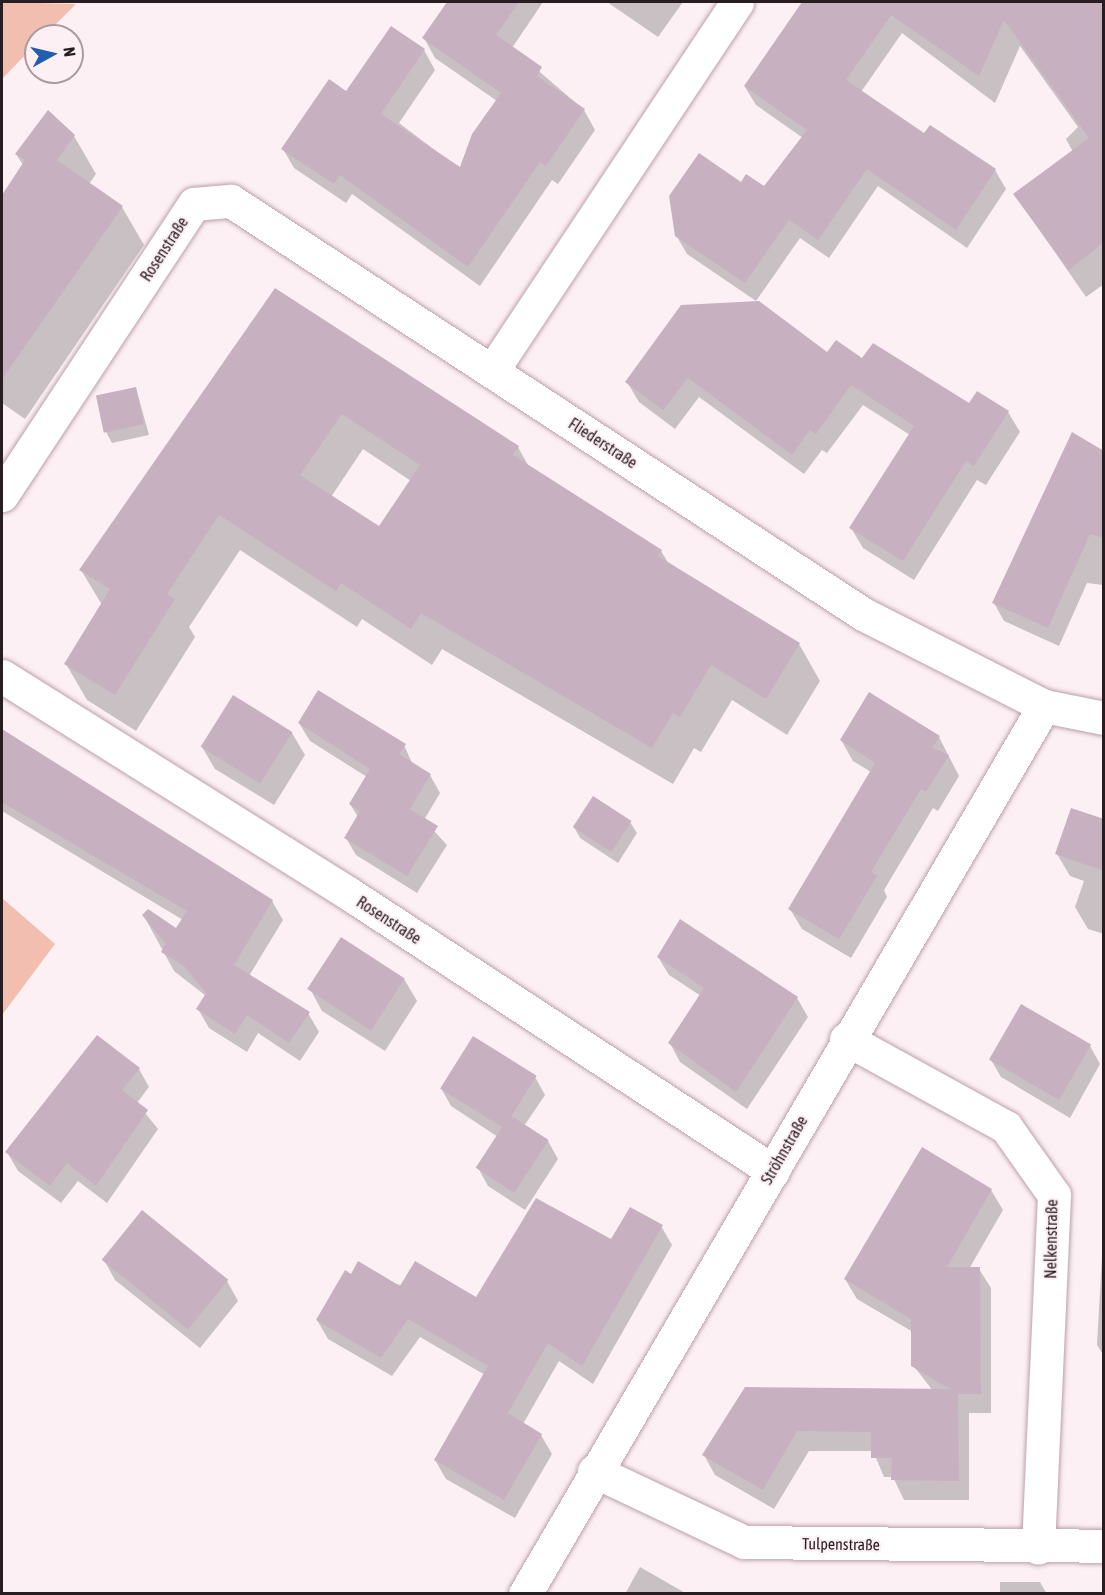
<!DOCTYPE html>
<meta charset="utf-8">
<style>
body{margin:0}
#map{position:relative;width:1105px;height:1595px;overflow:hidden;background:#fcf0f4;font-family:"Asap Condensed",sans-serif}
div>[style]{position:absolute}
.green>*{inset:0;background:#f1beb0}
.shadow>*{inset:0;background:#0003}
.building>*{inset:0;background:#c7b0c0;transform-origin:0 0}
.roads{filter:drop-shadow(0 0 2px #bca0a9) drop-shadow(0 0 2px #bca0a9)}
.minor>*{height:33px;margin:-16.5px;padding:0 16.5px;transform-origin:16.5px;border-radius:16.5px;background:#fff}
span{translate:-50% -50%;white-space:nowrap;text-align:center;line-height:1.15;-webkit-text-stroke:4.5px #fcf0f4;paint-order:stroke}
.street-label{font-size:16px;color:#281d21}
.frame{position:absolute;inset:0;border:3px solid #281d21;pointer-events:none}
.north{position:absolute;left:24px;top:24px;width:60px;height:60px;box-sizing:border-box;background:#fcf0f4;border:2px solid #a79ca0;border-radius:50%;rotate:82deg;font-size:16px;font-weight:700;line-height:24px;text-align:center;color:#281d21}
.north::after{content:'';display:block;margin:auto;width:21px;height:27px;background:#215eaf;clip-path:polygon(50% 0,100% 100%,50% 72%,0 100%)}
</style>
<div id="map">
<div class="green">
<div style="clip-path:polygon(2px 2px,76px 4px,44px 36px,36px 36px,36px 44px,2px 79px)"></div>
<div style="clip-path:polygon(2px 898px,55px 944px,2px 1015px)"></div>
</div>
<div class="shadow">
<div style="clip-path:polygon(449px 2px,543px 2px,512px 48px,584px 110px,595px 130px,558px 184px,552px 180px,480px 286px,352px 194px,346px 203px,294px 168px,283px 149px,346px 93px,424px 50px,435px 70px,399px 123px,460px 169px,497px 101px,435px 58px,424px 38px)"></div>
<div style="clip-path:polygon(607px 2px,683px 2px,658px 37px)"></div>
<div style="clip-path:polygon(804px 2px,1104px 2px,1104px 284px,1086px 297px,1015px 195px,1073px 152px,1066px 139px,1078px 127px,1020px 46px,995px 103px,902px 33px,861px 92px,925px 135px,930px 127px,995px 170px,1006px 189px,967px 248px,878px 186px,829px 258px,800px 238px,756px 301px,687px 254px,676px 235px,741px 184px,764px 188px,803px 138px,756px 105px,745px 87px)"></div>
<div style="clip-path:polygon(74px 136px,96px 174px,89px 184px,122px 207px,144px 245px,25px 419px,2px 403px,2px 197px,23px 165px,16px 154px)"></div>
<div style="clip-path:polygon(evenodd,275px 290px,518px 447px,529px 467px,661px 551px,669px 564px,799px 644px,820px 681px,787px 735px,732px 700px,701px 752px,694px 748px,673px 784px,442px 649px,432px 665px,362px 619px,357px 627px,240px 550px,189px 627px,195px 637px,136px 731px,87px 700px,66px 664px,102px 605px,81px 570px,275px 290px,363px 449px,411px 481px,379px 528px,331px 497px,363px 449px)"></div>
<div style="clip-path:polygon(828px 354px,863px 360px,970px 405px,978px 393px,1008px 412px,1020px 432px,986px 485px,977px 480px,914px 580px,863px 548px,851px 528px,910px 435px,863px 405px,827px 453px,822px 450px,804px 474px,699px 397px,675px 429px,639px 402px,627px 382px)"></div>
<div style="clip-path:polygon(136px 388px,149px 435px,112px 443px,106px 432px)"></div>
<div style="clip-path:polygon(1104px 483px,1104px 585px,1087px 583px,1059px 646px,1004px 621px,994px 603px)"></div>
<div style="clip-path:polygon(234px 697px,292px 733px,305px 755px,274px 805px,215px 769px,202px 747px)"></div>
<div style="clip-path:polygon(299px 723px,404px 745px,413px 765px,430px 775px,440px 793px,424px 820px,447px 845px,417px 893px,356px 855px,346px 838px,358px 817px,350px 804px,367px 777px,310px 741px)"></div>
<div style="clip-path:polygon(2px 731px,272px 901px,283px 920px,249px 976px,308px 1013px,319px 1032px,300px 1061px,258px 1033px,247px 1052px,209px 1028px,198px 1009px,206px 996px,174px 971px,144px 916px,177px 930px,183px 920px,2px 811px)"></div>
<div style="clip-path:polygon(939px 737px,959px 776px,938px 811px,933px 808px,884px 890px,887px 897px,851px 958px,802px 929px,790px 909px,871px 772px,853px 761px,841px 740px)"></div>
<div style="clip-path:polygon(1104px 820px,1104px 934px,1088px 929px,1075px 907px,1084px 881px,1070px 876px,1057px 854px)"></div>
<div style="clip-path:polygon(630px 822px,637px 833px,618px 863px,580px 838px,574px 827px)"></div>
<div style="clip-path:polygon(658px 957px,797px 998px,808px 1017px,747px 1109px,680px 1062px,670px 1043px,701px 996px,669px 975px)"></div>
<div style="clip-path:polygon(404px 979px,417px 1001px,385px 1051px,322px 1011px,310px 989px)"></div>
<div style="clip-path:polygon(1090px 1046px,1100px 1064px,1070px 1118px,1001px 1077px,991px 1060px)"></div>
<div style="clip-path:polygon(139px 1069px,149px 1087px,137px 1103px,158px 1129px,107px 1203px,78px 1181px,61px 1203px,18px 1171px,7px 1152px)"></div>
<div style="clip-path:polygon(535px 1077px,545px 1095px,524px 1126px,548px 1141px,558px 1159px,525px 1210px,488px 1186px,478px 1168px,498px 1137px,451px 1106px,441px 1088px)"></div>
<div style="clip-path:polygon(922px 1149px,991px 1190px,1003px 1210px,969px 1269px,979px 1269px,991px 1288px,991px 1413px,969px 1413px,969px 1500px,904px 1500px,893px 1477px,884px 1477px,873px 1451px,809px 1451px,774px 1509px,715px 1475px,704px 1455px,933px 1391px,913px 1365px,913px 1332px,857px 1299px,845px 1279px)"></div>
<div style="clip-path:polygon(1104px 1221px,1104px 1356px,1097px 1345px)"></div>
<div style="clip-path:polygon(661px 1226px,672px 1245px,593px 1384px,559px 1361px,523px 1424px,541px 1435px,552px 1454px,515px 1518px,446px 1479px,435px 1460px,485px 1375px,420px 1337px,392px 1376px,328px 1339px,317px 1320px,352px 1276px,477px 1299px,612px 1241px)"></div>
<div style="clip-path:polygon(104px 1260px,227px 1281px,238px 1301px,200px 1348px,115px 1280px)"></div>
<div style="clip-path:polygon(640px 1567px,687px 1594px,625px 1594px)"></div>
<div style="clip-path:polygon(1000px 1582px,1040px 1582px,1047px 1594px,1000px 1594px)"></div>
</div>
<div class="building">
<div style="clip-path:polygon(447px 2px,519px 2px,496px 35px,542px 67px,537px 76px,585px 109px,546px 166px,540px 162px,468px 267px,340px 175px,334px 184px,281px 149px,329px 79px,346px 91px,391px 26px,425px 49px,381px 114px,460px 167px,472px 134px,501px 93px,422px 38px)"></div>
<div style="clip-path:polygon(802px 2px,1104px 2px,1104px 242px,1069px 270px,1013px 194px,1089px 138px,1004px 20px,979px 76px,891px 15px,846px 80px,924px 133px,930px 125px,996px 169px,956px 230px,867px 169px,818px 240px,789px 220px,745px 283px,675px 236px,669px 196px,699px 153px,741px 182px,746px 174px,764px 186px,807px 130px,744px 86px)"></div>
<div style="clip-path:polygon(48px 110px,75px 135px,57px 160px,123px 206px,2px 379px,2px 195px,25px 160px,15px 154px)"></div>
<div style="clip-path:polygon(evenodd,275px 288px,519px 446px,513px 455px,662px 550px,658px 556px,800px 643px,766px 699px,711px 665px,680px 717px,673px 713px,652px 748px,421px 613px,411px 629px,341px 583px,336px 591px,219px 515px,167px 594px,175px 599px,115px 695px,64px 664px,110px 589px,79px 570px,275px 288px,342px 414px,420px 465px,379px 526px,300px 475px,342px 414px)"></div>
<div style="clip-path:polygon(759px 301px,827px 352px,836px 340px,862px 358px,873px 343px,969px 403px,977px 391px,1009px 411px,974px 466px,966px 461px,903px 561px,849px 528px,914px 426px,851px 385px,816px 434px,810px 430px,792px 455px,688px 378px,663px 410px,625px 382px,681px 305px)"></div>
<div style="left:136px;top:387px;width:38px;height:41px;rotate:78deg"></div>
<div style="clip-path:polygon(1072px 432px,1104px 451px,1104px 538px,1090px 534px,1048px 628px,992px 603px)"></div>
<div style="clip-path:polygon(318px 690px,406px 744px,399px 754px,431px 774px,410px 809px,438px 826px,407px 876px,344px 838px,360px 811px,349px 804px,370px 769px,298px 723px)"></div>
<div style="clip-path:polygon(869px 692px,940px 736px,932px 748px,949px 755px,926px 792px,921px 789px,871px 872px,877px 876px,839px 939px,788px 909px,875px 763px,840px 740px)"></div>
<div style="left:233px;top:695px;width:70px;height:61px;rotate:32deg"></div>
<div style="clip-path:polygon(2px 729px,273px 900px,234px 965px,310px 1012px,289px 1043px,247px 1015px,235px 1034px,196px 1009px,206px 993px,184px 966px,161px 952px,166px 944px,142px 915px,148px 909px,176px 928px,187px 911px,2px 802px)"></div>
<div style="left:593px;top:796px;width:46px;height:37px;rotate:33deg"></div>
<div style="clip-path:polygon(1071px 808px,1104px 819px,1104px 871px,1055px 854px)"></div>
<div style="clip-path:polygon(680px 919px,798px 997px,736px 1092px,668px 1043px,704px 988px,657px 957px)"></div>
<div style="left:341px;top:937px;width:76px;height:62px;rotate:33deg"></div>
<div style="left:1021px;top:1004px;width:81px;height:64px;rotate:30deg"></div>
<div style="clip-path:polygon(97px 1035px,140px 1068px,122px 1090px,148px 1110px,96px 1186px,67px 1163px,50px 1186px,5px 1152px)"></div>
<div style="left:473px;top:1036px;width:75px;height:62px;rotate:32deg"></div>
<div style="left:510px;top:1115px;width:46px;height:63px;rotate:33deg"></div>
<div style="clip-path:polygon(922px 1147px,992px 1189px,947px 1267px,980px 1267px,981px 1394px,958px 1394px,959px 1481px,891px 1480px,892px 1458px,871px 1458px,871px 1432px,797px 1431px,763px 1490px,702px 1455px,745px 1387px,950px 1389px,911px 1366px,911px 1319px,844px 1279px)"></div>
<div style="clip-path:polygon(536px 1198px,611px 1239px,630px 1207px,663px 1225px,582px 1366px,548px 1343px,508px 1413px,542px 1434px,504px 1500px,434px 1460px,488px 1366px,408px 1319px,381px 1358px,316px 1320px,345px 1270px,351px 1274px,358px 1261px,400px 1286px,415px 1261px,476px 1297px)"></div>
<div style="left:142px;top:1210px;width:111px;height:64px;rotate:39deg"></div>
</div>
<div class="roads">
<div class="minor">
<div style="left:492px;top:371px;width:443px;rotate:-56.4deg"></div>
<div style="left:2px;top:495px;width:349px;rotate:-56.6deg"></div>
<div style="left:194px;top:204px;width:37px;rotate:-5deg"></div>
<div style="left:231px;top:201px;width:755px;rotate:33.16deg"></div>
<div style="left:863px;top:614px;width:203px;rotate:26.9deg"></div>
<div style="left:1044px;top:706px;width:61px;rotate:11.3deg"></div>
<div style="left:2px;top:676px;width:408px;rotate:32.1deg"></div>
<div style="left:348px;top:893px;width:508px;rotate:33.19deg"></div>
<div style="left:846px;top:1039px;width:183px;rotate:28.8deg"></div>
<div style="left:1006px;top:1127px;width:83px;rotate:54.8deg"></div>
<div style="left:1054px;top:1195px;width:353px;rotate:92.6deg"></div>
<div style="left:594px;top:1471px;width:166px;rotate:25.3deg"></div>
<div style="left:744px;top:1542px;width:360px;rotate:0.6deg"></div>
<div style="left:525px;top:1594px;width:1029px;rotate:-59.7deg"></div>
</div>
</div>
<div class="street-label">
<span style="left:164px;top:249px;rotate:-57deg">Rosenstraße</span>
<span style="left:603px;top:443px;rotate:33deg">Fliederstraße</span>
<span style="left:389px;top:920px;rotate:33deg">Rosenstraße</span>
<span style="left:784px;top:1150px;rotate:-60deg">Ströhnstraße</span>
<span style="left:1051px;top:1239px;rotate:-89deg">Nelkenstraße</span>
<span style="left:841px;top:1544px;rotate:1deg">Tulpenstraße</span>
</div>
<div class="frame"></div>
<div class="north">N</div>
</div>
